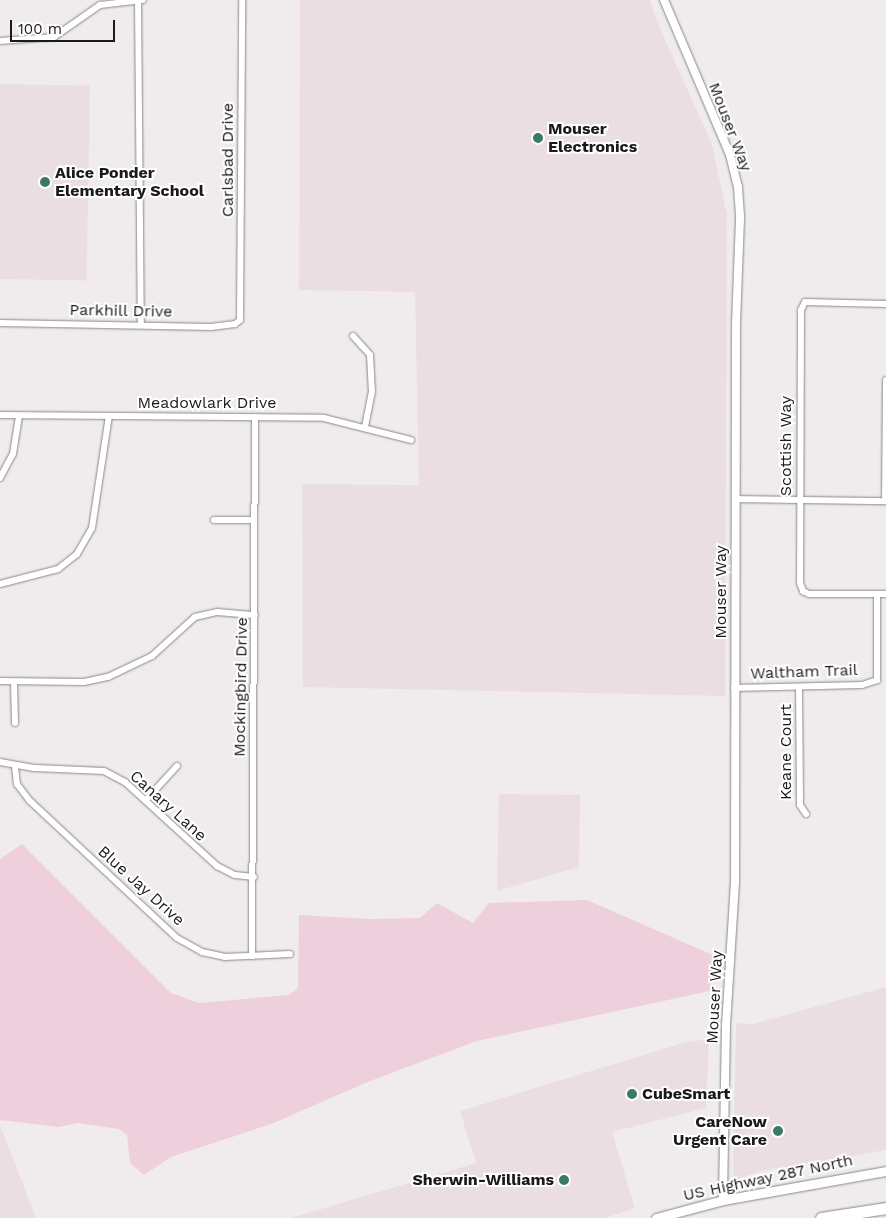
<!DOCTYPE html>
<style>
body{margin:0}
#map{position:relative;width:886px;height:1218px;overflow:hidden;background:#f0ecee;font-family:"Work Sans",sans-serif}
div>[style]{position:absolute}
.built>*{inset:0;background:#eadee3;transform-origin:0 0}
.green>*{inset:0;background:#eecfdc}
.roads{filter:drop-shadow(0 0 1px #898687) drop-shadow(0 0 1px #898687)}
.minor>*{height:6px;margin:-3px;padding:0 3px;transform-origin:3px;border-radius:3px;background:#fff}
.tertiary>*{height:8px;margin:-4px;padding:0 4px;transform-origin:4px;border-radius:4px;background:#fff}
.secondary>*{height:9px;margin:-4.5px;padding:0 4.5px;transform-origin:4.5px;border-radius:4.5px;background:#fff}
.motorway>*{height:11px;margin:-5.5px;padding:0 5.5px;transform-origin:5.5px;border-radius:5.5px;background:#fff}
.dots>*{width:14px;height:14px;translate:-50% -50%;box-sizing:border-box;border:2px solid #fff;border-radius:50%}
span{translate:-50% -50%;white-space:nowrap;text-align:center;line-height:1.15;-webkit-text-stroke:4px #fff;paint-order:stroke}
.street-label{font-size:16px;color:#1b1a1b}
.poi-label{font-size:16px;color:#1b1a1b;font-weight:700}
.left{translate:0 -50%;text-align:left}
.right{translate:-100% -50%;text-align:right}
.scale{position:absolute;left:10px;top:20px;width:105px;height:22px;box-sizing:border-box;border:2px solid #1b1a1b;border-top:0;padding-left:6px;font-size:15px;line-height:18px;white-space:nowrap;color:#1b1a1b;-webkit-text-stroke:4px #fff;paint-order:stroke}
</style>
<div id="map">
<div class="built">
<div style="clip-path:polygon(300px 0,650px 0,660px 29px,712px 144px,727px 215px,725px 696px,303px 687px,302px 484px,419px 485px,415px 292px,299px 290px)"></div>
<div style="left:0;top:84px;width:90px;height:195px;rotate:1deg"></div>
<div style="clip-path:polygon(499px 794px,580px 795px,579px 867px,497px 891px)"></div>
<div style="clip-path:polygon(886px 987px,886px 1150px,761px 1171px,733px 1181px,736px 1023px,753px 1024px)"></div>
<div style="clip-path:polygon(709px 1039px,706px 1108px,612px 1132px,635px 1208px,605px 1218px,291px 1218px,476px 1163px,460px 1111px,683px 1043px)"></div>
<div style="clip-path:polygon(0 1125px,36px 1218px,0 1218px)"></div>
</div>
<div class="green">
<div style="clip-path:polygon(22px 844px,171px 993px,199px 1003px,289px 995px,298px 988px,299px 915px,371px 919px,420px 918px,437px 903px,473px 923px,489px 903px,587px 900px,713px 955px,710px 991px,477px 1041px,370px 1081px,271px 1124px,171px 1157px,144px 1175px,130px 1163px,127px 1135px,119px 1129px,77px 1123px,59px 1127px,0 1120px,0 859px)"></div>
</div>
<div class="roads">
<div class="minor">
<div style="left:138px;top:0;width:325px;rotate:89.5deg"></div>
<div style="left:0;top:41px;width:54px;rotate:-4.2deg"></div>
<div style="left:54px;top:37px;width:56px;rotate:-34.8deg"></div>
<div style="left:100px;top:5px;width:43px;rotate:-6.6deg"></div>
<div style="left:886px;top:304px;width:81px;rotate:-178.6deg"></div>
<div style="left:805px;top:302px;width:9px;rotate:117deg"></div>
<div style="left:801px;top:310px;width:273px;rotate:90.2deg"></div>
<div style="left:800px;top:583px;width:9px;rotate:69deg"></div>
<div style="left:803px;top:591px;width:7px;rotate:27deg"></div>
<div style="left:809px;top:594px;width:77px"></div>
<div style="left:0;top:323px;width:211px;rotate:1.1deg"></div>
<div style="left:211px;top:327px;width:24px;rotate:-7deg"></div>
<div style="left:235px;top:324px;width:6px;rotate:-39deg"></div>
<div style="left:240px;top:320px;width:320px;rotate:-89.6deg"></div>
<div style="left:353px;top:336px;width:25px;rotate:48deg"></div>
<div style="left:370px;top:355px;width:36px;rotate:87deg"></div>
<div style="left:372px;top:391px;width:38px;rotate:101deg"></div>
<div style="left:0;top:415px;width:324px;rotate:0.5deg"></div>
<div style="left:324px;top:418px;width:90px;rotate:14.2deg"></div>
<div style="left:0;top:478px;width:27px;rotate:-62deg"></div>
<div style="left:13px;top:454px;width:39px;rotate:-81deg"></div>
<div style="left:735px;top:499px;width:151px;rotate:0.8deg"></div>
<div style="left:885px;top:501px;width:121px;rotate:-89.5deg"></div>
<div style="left:214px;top:520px;width:40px"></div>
<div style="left:0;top:584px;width:60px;rotate:-14.5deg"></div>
<div style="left:58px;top:569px;width:24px;rotate:-38deg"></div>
<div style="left:77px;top:554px;width:30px;rotate:-60deg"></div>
<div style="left:92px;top:528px;width:113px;rotate:-81.4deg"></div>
<div style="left:0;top:681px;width:84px;rotate:0.7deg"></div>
<div style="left:84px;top:682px;width:25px;rotate:-12deg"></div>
<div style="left:108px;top:677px;width:49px;rotate:-25.5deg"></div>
<div style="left:152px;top:656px;width:58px;rotate:-42.2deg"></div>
<div style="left:195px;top:617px;width:23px;rotate:-13deg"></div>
<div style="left:217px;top:612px;width:38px;rotate:5deg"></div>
<div style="left:14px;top:682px;width:41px;rotate:88.6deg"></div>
<div style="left:799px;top:687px;width:118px;rotate:89.5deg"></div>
<div style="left:800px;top:805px;width:11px;rotate:56deg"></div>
<div style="left:734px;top:688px;width:128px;rotate:-1.3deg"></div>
<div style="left:862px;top:685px;width:16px;rotate:-18deg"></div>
<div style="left:877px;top:680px;width:86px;rotate:-90deg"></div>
<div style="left:0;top:762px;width:36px;rotate:10deg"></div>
<div style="left:35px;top:768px;width:69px;rotate:2.5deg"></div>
<div style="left:104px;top:771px;width:24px;rotate:28deg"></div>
<div style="left:125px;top:782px;width:125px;rotate:42.4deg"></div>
<div style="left:217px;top:866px;width:20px;rotate:27deg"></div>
<div style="left:235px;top:875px;width:19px;rotate:6deg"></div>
<div style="left:15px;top:766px;width:18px;rotate:84deg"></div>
<div style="left:17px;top:784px;width:21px;rotate:53deg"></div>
<div style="left:30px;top:801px;width:201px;rotate:43deg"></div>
<div style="left:177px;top:938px;width:29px;rotate:29deg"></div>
<div style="left:202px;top:952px;width:24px;rotate:12deg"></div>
<div style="left:225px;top:957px;width:65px;rotate:-2.6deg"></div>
<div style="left:146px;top:800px;width:46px;rotate:-47.6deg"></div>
<div style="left:252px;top:956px;width:539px;rotate:-89.68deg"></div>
</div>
<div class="tertiary">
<div style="left:664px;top:0;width:168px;rotate:66.9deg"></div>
<div style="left:730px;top:155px;width:33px;rotate:76deg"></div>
<div style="left:738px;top:187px;width:32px;rotate:86deg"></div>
<div style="left:740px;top:219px;width:103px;rotate:92.2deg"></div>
<div style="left:736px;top:322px;width:560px;rotate:90.1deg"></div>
<div style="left:735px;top:882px;width:143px;rotate:93.6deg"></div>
<div style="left:726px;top:1025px;width:175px;rotate:91deg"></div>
</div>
<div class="secondary">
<div style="left:656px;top:1218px;width:69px;rotate:-15deg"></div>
<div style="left:723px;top:1200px;width:166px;rotate:-10.1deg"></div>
</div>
<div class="motorway">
<div style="left:821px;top:1218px;width:66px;rotate:-8.7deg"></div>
</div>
</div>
<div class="dots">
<div style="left:538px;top:138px;background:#3c7a65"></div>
<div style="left:45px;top:182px;background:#3c7a65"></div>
<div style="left:632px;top:1094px;background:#3c7a65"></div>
<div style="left:778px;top:1131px;background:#3c7a65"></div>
<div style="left:564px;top:1180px;background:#3c7a65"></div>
</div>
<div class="street-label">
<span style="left:730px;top:127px;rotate:69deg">Mouser Way</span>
<span style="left:228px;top:160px;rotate:-90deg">Carlsbad Drive</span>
<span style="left:121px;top:311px;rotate:1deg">Parkhill Drive</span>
<span style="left:207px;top:403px">Meadowlark Drive</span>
<span style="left:786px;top:446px;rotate:-90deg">Scottish Way</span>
<span style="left:721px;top:592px;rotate:-90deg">Mouser Way</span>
<span style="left:804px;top:672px;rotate:-2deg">Waltham Trail</span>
<span style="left:241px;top:687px;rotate:-89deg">Mockingbird Drive</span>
<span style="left:786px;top:752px;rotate:-90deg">Keane Court</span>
<span style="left:168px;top:806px;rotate:42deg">Canary Lane</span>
<span style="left:141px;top:886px;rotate:42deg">Blue Jay Drive</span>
<span style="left:715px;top:997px;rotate:-87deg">Mouser Way</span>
<span style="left:768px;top:1178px;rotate:-12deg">US Highway 287 North</span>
</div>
<div class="poi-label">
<span class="left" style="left:548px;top:138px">Mouser<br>Electronics</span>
<span class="left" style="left:55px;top:182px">Alice Ponder<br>Elementary School</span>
<span class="left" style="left:642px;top:1094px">CubeSmart</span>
<span class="right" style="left:767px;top:1131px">CareNow<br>Urgent Care</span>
<span class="right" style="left:554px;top:1180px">Sherwin-Williams</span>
</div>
<div class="scale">100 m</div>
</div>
